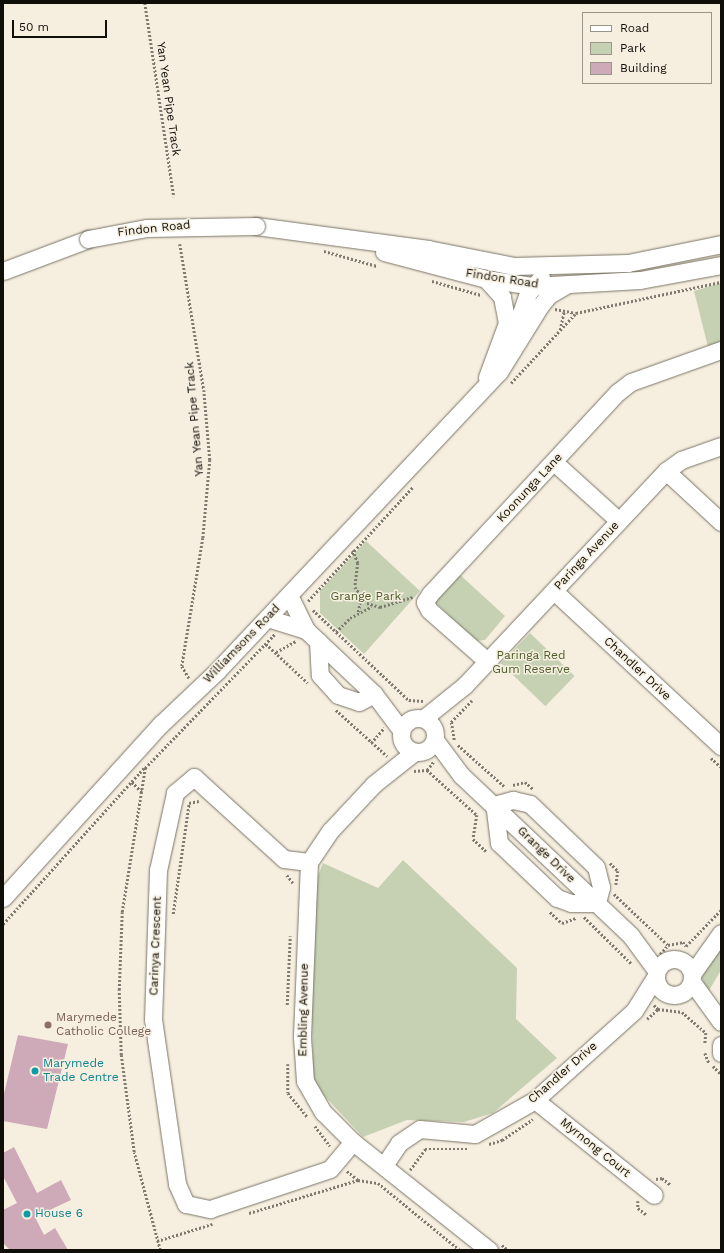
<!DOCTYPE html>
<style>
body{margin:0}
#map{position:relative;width:724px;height:1253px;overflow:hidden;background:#f6efe0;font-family:"Work Sans",sans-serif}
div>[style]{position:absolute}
.green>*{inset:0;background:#c6d1b3;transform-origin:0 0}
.building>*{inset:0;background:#ceaab9}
.path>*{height:2.5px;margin-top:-1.25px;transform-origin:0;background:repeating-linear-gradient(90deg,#7e7a70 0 2px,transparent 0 4px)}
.roads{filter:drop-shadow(0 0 1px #7a7466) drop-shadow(0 0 1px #7a7466)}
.minor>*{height:17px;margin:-8.5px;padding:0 8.5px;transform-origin:8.5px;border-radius:8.5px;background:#fff}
.minor>.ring{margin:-8.5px;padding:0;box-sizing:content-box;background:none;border:17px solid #fff;border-radius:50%}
.bridges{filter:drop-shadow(0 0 1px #7a7466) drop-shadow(0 0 1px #7a7466)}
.minor-bridge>*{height:17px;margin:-8.5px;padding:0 8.5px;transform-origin:8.5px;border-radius:8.5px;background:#fff}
.dots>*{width:11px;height:11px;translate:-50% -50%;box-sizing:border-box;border:2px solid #f6efe0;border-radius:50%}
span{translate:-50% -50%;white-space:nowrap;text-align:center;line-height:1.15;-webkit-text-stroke:3px #f6efe0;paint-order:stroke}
.street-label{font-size:12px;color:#100e09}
.park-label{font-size:12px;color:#4d5c2a}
.education-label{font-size:12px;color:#785e54}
.left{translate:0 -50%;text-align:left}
.culture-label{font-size:12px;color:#0d838f}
.frame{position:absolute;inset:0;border:4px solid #100e09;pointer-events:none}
.legend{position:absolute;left:582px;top:12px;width:130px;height:72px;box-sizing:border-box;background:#f6efe0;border:1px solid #9a958a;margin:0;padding:5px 7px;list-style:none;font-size:12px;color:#100e09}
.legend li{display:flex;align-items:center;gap:8px;height:20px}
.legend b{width:20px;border:1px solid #9a958a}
.scale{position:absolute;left:12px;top:20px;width:95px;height:18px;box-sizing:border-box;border:2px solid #100e09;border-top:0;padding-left:5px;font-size:12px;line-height:14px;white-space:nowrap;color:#100e09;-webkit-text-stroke:3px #f6efe0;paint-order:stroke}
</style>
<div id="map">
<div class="green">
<div style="clip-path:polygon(721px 283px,721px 342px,708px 347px,694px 291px)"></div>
<div style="clip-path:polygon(366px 541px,420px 591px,364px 654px,320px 613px,320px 591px)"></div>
<div style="clip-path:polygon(457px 572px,505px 616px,485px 640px,476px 641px,436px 603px,435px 595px)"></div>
<div style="left:530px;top:633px;width:62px;height:42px;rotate:44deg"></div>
<div style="clip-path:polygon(403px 860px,517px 968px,516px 1019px,557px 1058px,493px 1113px,464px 1122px,407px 1120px,363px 1137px,316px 1087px,313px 1076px,311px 961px,318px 876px,323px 863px,378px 888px)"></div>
<div style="clip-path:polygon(721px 946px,721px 970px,707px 994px,701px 974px)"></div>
</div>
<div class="building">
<div style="clip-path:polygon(18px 1035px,68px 1044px,47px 1129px,3px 1121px,3px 1098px)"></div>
<div style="clip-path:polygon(14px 1147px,37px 1193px,61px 1180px,71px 1200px,35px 1217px,44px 1235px,55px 1228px,68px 1250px,10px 1250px,3px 1243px,3px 1210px,17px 1203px,3px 1176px,3px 1153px)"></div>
</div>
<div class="path">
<div style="left:145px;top:3px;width:196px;rotate:81.5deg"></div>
<div style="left:180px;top:244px;width:148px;rotate:80.7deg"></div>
<div style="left:204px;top:390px;width:70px;rotate:85.1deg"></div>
<div style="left:210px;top:460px;width:78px;rotate:95.1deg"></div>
<div style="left:203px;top:538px;width:130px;rotate:99.3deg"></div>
<div style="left:182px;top:666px;width:14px;rotate:60deg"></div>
<div style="left:324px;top:251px;width:55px;rotate:15.8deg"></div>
<div style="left:432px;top:281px;width:51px;rotate:15.9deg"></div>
<div style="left:555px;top:309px;width:21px;rotate:11deg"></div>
<div style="left:560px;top:330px;width:19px;rotate:-78deg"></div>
<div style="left:511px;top:383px;width:96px;rotate:-47.1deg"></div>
<div style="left:576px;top:313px;width:148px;rotate:-12.1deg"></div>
<div style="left:353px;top:550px;width:14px;rotate:69deg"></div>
<div style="left:358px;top:563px;width:24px;rotate:97deg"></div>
<div style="left:355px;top:587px;width:20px;rotate:53deg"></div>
<div style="left:367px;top:603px;width:14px;rotate:17deg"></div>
<div style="left:380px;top:607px;width:34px;rotate:-17deg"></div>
<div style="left:308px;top:601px;width:155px;rotate:-47.4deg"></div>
<div style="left:313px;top:610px;width:132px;rotate:43.2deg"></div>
<div style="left:409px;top:700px;width:14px;rotate:4deg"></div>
<div style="left:358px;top:612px;width:14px;rotate:-78deg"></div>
<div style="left:336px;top:632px;width:20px;rotate:-45deg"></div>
<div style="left:350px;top:618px;width:24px;rotate:-28deg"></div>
<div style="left:266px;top:644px;width:57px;rotate:42.9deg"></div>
<div style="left:276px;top:652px;width:23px;rotate:-29deg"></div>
<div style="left:336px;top:710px;width:69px;rotate:42deg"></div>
<div style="left:454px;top:740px;width:18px;rotate:-99deg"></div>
<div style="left:451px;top:722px;width:30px;rotate:-46deg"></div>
<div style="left:371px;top:743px;width:20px;rotate:-49deg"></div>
<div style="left:458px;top:745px;width:63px;rotate:41.8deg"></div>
<div style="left:711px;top:758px;width:13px;rotate:42deg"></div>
<div style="left:427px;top:770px;width:11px;rotate:-52deg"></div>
<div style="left:414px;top:771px;width:13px;rotate:-4deg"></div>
<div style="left:427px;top:770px;width:67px;rotate:42deg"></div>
<div style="left:477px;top:815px;width:24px;rotate:99deg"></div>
<div style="left:473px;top:839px;width:19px;rotate:43deg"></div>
<div style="left:132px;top:782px;width:14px;rotate:45deg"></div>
<div style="left:513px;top:785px;width:12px;rotate:-14deg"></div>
<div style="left:525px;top:782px;width:11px;rotate:41deg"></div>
<div style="left:610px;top:863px;width:11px;rotate:45deg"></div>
<div style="left:618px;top:871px;width:14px;rotate:98deg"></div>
<div style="left:287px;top:875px;width:10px;rotate:53deg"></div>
<div style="left:614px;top:894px;width:74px;rotate:43.4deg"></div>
<div style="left:668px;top:945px;width:15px;rotate:-11deg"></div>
<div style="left:683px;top:942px;width:5px;rotate:53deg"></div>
<div style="left:686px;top:946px;width:50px;rotate:-45.8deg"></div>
<div style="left:550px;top:912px;width:16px;rotate:43deg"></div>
<div style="left:562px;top:923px;width:15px;rotate:-20deg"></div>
<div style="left:173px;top:914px;width:112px;rotate:-81.8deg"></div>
<div style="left:189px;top:803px;width:10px;rotate:-11deg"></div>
<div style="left:584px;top:917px;width:67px;rotate:44.4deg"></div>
<div style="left:3px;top:924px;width:210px;rotate:-47.9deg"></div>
<div style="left:660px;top:954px;width:12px;rotate:-48deg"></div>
<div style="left:287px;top:1005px;width:69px;rotate:-87.5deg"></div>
<div style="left:654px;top:1005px;width:6px;rotate:45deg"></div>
<div style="left:658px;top:1009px;width:24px;rotate:7deg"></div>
<div style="left:682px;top:1012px;width:32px;rotate:41deg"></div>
<div style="left:706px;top:1033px;width:11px;rotate:95deg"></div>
<div style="left:647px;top:1019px;width:15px;rotate:-42deg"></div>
<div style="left:705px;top:1053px;width:11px;rotate:68deg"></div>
<div style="left:288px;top:1064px;width:29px;rotate:90deg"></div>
<div style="left:288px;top:1093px;width:32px;rotate:51deg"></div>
<div style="left:713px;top:1066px;width:11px;rotate:45deg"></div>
<div style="left:315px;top:1126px;width:25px;rotate:53deg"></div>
<div style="left:489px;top:1144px;width:14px;rotate:-17deg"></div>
<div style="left:502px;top:1140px;width:37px;rotate:-34deg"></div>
<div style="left:410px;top:1170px;width:26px;rotate:-54deg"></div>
<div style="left:425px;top:1149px;width:44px"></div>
<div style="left:347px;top:1171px;width:14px;rotate:39deg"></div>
<div style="left:358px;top:1180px;width:20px;rotate:9deg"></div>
<div style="left:378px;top:1183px;width:106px;rotate:39.3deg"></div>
<div style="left:656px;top:1179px;width:6px;rotate:-9deg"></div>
<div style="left:662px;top:1178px;width:11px;rotate:38deg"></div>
<div style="left:638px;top:1201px;width:7px;rotate:90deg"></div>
<div style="left:638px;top:1208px;width:11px;rotate:38deg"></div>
<div style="left:249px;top:1213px;width:114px;rotate:-16.8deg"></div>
<div style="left:157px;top:1241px;width:58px;rotate:-17.2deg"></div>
<div style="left:502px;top:1245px;width:8px;rotate:40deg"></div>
<div style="left:160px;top:1250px;width:101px;rotate:-104.9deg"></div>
<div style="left:134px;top:1152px;width:98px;rotate:-97.6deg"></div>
<div style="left:121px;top:1055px;width:65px;rotate:-91.8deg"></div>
<div style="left:119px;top:990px;width:78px;rotate:-87.8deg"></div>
<div style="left:122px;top:912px;width:146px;rotate:-80.9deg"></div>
<div style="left:145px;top:768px;width:187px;rotate:-45.9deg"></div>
</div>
<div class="roads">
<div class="minor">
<div style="left:256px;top:226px;width:174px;rotate:7.6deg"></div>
<div style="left:428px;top:249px;width:88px;rotate:11.2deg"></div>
<div style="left:514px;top:266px;width:114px;rotate:-1.5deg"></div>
<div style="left:628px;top:263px;width:95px;rotate:-11.5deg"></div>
<div style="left:384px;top:252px;width:106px;rotate:14.8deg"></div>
<div style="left:486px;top:279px;width:48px;rotate:8.5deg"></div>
<div style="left:533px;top:286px;width:107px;rotate:-3.2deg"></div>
<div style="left:640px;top:280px;width:82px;rotate:-10.5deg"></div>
<div style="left:3px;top:271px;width:91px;rotate:-20.6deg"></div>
<div style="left:486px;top:279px;width:24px;rotate:48deg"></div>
<div style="left:502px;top:297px;width:26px;rotate:79deg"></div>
<div style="left:507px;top:323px;width:58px;rotate:110.3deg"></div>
<div style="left:513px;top:336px;width:46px;rotate:-70.8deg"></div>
<div style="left:528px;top:293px;width:20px;rotate:-49deg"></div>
<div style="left:555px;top:463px;width:86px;rotate:42.2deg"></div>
<div style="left:666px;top:471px;width:75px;rotate:42.8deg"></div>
<div style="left:554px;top:591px;width:228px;rotate:42.9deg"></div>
<div style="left:289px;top:595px;width:39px;rotate:64deg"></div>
<div style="left:306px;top:630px;width:93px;rotate:43.3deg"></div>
<div style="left:374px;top:694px;width:45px;rotate:53.1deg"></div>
<div style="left:267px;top:618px;width:41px;rotate:17.1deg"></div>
<div style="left:318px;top:641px;width:34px;rotate:87deg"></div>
<div style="left:320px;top:675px;width:27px;rotate:48deg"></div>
<div style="left:338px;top:695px;width:22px;rotate:18deg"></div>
<div style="left:359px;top:702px;width:17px;rotate:-28deg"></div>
<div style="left:487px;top:661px;width:77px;rotate:-138.7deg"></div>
<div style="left:429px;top:610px;width:9px;rotate:-117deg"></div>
<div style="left:425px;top:602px;width:9px;rotate:-58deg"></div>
<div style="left:430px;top:594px;width:276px;rotate:-47.1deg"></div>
<div style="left:618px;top:392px;width:16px;rotate:-38deg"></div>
<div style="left:631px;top:382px;width:96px;rotate:-19.6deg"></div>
<div class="ring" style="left:401px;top:718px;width:17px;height:17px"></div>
<div style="left:424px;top:718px;width:53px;rotate:-38.8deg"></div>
<div style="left:465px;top:685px;width:294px;rotate:-46.8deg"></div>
<div style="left:666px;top:471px;width:19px;rotate:-36deg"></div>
<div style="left:681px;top:460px;width:42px;rotate:-19.3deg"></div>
<div style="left:435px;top:740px;width:44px;rotate:53.4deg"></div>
<div style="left:461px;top:775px;width:234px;rotate:43.4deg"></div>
<div style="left:631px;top:936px;width:42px;rotate:53.7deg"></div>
<div style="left:413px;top:753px;width:50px;rotate:141.5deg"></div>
<div style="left:374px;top:784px;width:64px;rotate:133.1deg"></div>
<div style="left:330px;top:831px;width:37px;rotate:124deg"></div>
<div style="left:309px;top:862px;width:175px;rotate:92.3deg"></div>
<div style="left:302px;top:1037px;width:44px;rotate:86.1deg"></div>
<div style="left:305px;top:1081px;width:36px;rotate:60deg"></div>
<div style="left:323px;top:1112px;width:42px;rotate:45deg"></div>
<div style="left:353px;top:1142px;width:174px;rotate:38.5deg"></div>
<div style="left:513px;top:800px;width:17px;rotate:13deg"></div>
<div style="left:530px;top:804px;width:91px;rotate:43.7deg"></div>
<div style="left:596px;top:867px;width:21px;rotate:76deg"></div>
<div style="left:601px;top:887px;width:16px;rotate:104deg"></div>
<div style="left:597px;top:903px;width:26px;rotate:180deg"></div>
<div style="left:571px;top:903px;width:15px;rotate:-160deg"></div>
<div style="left:557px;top:898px;width:80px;rotate:-136.5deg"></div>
<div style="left:499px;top:843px;width:38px;rotate:-97deg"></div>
<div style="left:494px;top:805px;width:20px;rotate:-15deg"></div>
<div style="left:309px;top:862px;width:25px;rotate:-173deg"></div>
<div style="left:284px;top:859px;width:122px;rotate:-137.7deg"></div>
<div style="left:194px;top:777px;width:25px;rotate:140deg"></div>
<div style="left:175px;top:793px;width:79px;rotate:102.4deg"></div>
<div style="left:158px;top:870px;width:149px;rotate:91.9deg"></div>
<div style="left:153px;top:1019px;width:167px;rotate:81.7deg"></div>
<div style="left:177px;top:1184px;width:22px;rotate:66deg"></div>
<div style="left:186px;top:1204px;width:25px;rotate:12deg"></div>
<div style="left:210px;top:1209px;width:126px;rotate:-18.4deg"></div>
<div style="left:330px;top:1169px;width:35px;rotate:-50deg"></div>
<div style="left:3px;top:898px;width:235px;rotate:-47.8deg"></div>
<div style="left:161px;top:724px;width:77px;rotate:-43.4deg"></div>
<div style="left:217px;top:671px;width:411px;rotate:-46.7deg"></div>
<div style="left:499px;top:372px;width:78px;rotate:-58.2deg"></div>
<div style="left:540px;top:306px;width:14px;rotate:-51deg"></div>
<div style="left:549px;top:295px;width:20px;rotate:-30deg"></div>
<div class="ring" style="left:656px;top:959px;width:19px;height:19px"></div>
<div style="left:692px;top:974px;width:50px;rotate:-54.7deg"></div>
<div style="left:692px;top:982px;width:49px;rotate:54.1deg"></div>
<div style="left:721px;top:1045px;width:8px;rotate:90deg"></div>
<div style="left:535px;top:1100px;width:152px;rotate:38.6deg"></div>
<div style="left:385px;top:1164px;width:25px;rotate:-56deg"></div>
<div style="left:399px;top:1143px;width:25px;rotate:-34deg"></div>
<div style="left:420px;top:1129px;width:55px;rotate:5.2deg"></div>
<div style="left:475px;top:1134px;width:69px;rotate:-29.5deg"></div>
<div style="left:535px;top:1100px;width:133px;rotate:-42deg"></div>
<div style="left:634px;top:1011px;width:39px;rotate:-58deg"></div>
</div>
</div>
<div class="bridges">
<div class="minor-bridge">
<div style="left:88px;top:239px;width:60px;rotate:-10.6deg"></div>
<div style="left:147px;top:228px;width:109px;rotate:-1.1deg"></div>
</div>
</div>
<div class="dots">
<div style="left:48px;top:1025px;background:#8d6e63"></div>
<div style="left:35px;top:1071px;background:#0f9aa8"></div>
<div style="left:27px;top:1214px;background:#0f9aa8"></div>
</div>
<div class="street-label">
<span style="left:168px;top:99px;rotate:82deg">Yan Yean Pipe Track</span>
<span style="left:154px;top:229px;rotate:-6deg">Findon Road</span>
<span style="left:502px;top:279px;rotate:9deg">Findon Road</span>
<span style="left:195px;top:419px;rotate:-95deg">Yan Yean Pipe Track</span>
<span style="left:530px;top:488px;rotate:-47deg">Koonunga Lane</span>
<span style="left:587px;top:556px;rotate:-47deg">Paringa Avenue</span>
<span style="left:242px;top:644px;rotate:-46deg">Williamsons Road</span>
<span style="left:637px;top:669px;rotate:43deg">Chandler Drive</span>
<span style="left:546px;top:855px;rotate:44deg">Grange Drive</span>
<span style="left:156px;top:946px;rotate:-88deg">Carinya Crescent</span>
<span style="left:304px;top:1010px;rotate:-89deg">Embling Avenue</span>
<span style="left:563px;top:1073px;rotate:-41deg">Chandler Drive</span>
<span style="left:595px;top:1148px;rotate:39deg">Myrnong Court</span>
</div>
<div class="park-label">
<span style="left:366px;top:597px">Grange Park</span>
<span style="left:531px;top:663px">Paringa Red<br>Gum Reserve</span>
</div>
<div class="education-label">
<span class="left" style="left:56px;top:1025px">Marymede<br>Catholic College</span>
</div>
<div class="culture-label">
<span class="left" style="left:43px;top:1071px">Marymede<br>Trade Centre</span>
<span class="left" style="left:35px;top:1214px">House 6</span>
</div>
<div class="frame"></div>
<ul class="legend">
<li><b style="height:5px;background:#fff"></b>Road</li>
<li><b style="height:11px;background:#c6d1b3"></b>Park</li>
<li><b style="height:11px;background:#ceaab9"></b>Building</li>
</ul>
<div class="scale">50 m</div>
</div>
